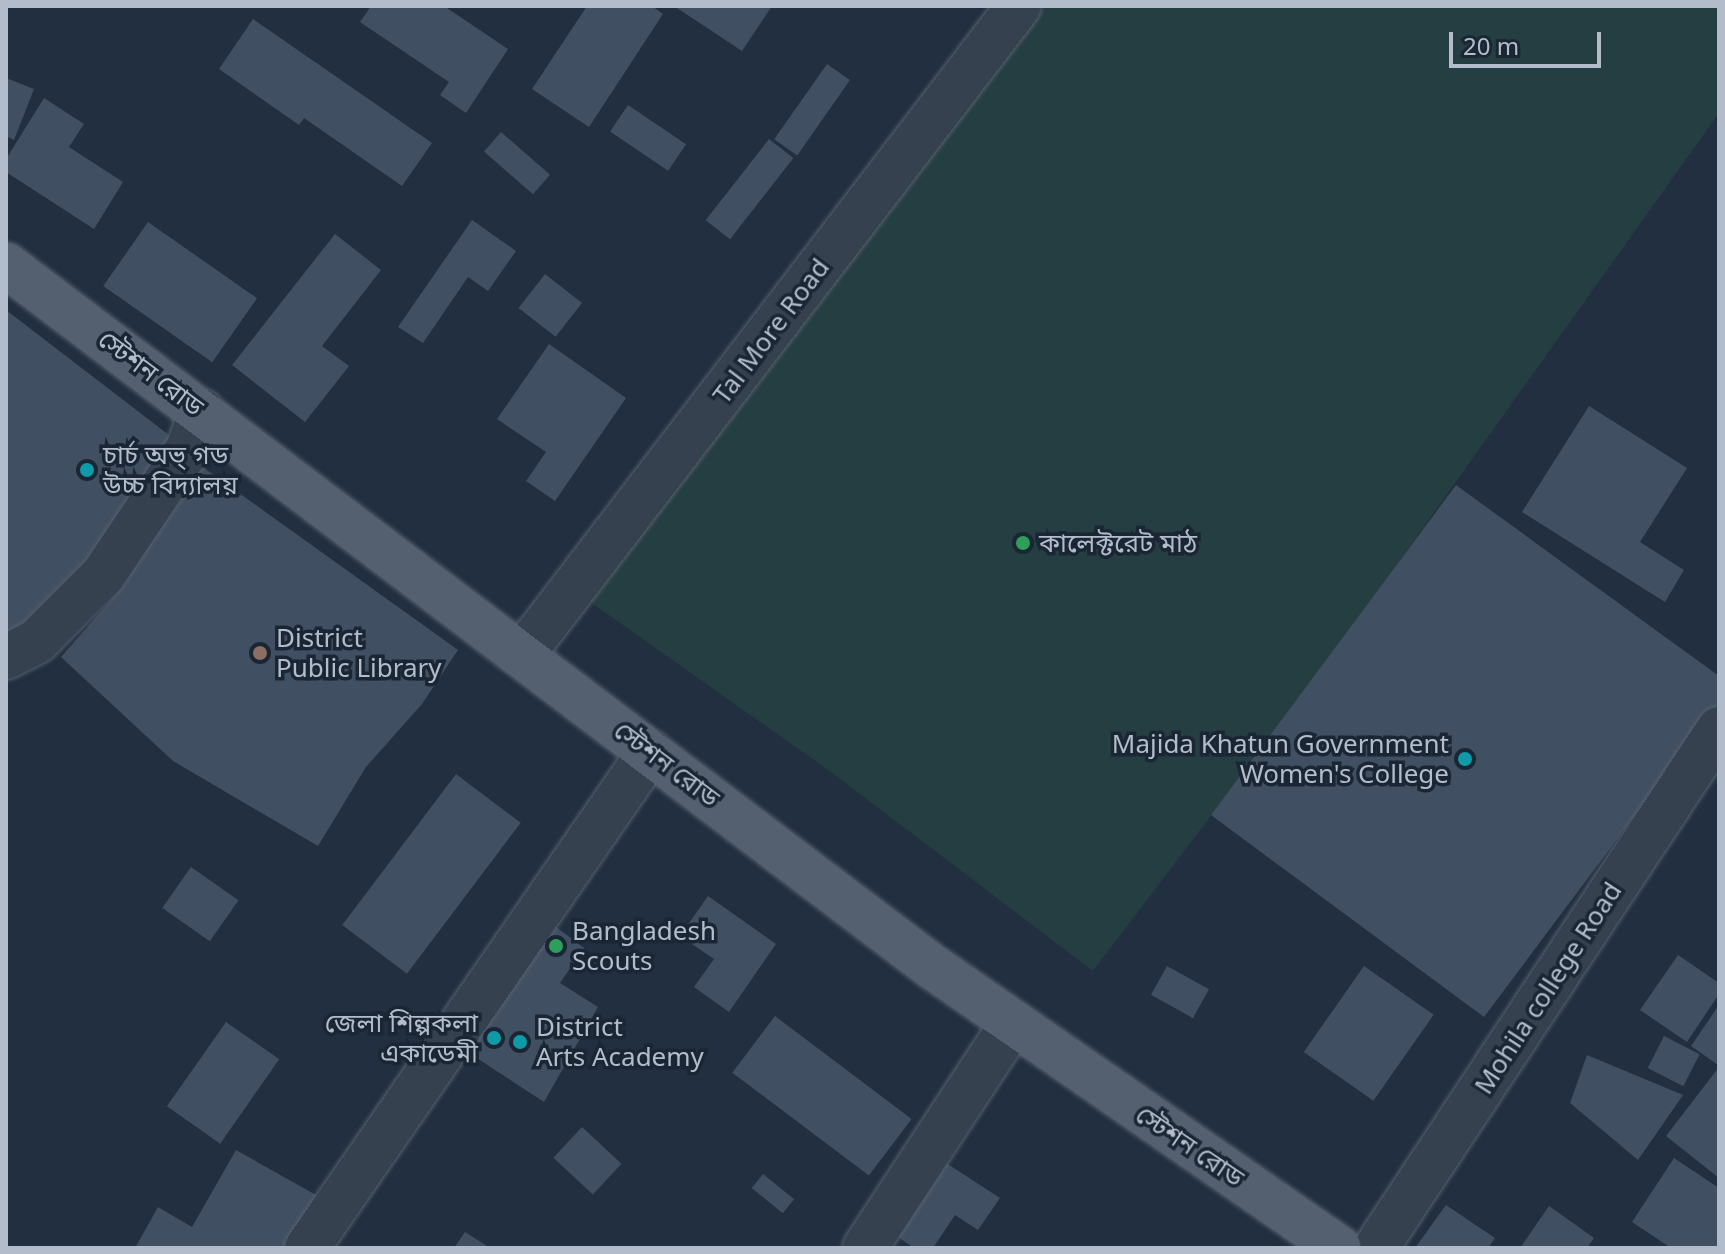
<!DOCTYPE html>
<meta charset="utf-8">
<style>
body{margin:0}
#map{position:relative;width:1725px;height:1254px;overflow:hidden;background:#222f40;font-family:"Noto Sans","Noto Sans Bengali",sans-serif}
div>[style]{position:absolute}
.green>*{inset:0;background:#243e41}
.building>*{inset:0;background:#414f62;transform-origin:0 0}
.roads{filter:drop-shadow(0 0 2px #545f6d) drop-shadow(0 0 2px #545f6d)}
.minor>*{height:44px;margin:-22px;padding:0 22px;transform-origin:22px;border-radius:22px;background:#36414f}
.major>*{height:44px;margin:-22px;padding:0 22px;transform-origin:22px;border-radius:22px;background:#546070}
.dots>*{width:22px;height:22px;translate:-50% -50%;box-sizing:border-box;border:4px solid #1b2634;border-radius:50%}
span{translate:-50% -50%;white-space:nowrap;text-align:center;line-height:1.15;-webkit-text-stroke:7px #1b2634;paint-order:stroke}
.street-label{font-size:26px;color:#b2bcca}
.poi-label{font-size:26px;color:#b2bcca}
.left{translate:0 -50%;text-align:left}
.right{translate:-100% -50%;text-align:right}
.frame{position:absolute;inset:0;border:8px solid #b2bcca;pointer-events:none}
.scale{position:absolute;left:1449px;top:32px;width:152px;height:36px;box-sizing:border-box;border:4px solid #b2bcca;border-top:0;padding-left:10px;font-size:24px;line-height:28px;white-space:nowrap;color:#b2bcca;-webkit-text-stroke:6px #1b2634;paint-order:stroke}
</style>
<div id="map">
<div class="green">
<div style="clip-path:polygon(1045px 6px,1719px 6px,1719px 113px,1321px 671px,1093px 971px,831px 772px,589px 601px)"></div>
</div>
<div class="building">
<div style="clip-path:polygon(371px 6px,444px 6px,508px 49px,466px 113px,440px 95px,449px 82px,360px 22px)"></div>
<div style="clip-path:polygon(587px 6px,652px 6px,663px 14px,589px 127px,532px 89px)"></div>
<div style="clip-path:polygon(674px 6px,772px 6px,742px 51px)"></div>
<div style="clip-path:polygon(253px 19px,432px 143px,402px 186px,304px 118px,299px 125px,219px 69px)"></div>
<div style="left:827px;top:64px;width:28px;height:92px;rotate:35deg"></div>
<div style="clip-path:polygon(6px 78px,34px 89px,14px 140px,6px 136px)"></div>
<div style="clip-path:polygon(44px 98px,84px 124px,69px 147px,123px 182px,94px 229px,6px 172px,6px 159px)"></div>
<div style="left:628px;top:105px;width:70px;height:32px;rotate:34deg"></div>
<div style="left:501px;top:132px;width:65px;height:26px;rotate:41deg"></div>
<div style="left:769px;top:139px;width:31px;height:103px;rotate:38deg"></div>
<div style="clip-path:polygon(472px 220px,516px 251px,488px 291px,468px 277px,423px 343px,398px 327px)"></div>
<div style="left:148px;top:222px;width:133px;height:78px;rotate:35deg"></div>
<div style="clip-path:polygon(335px 234px,381px 270px,322px 346px,349px 366px,305px 422px,232px 365px)"></div>
<div style="left:545px;top:274px;width:47px;height:43px;rotate:38deg"></div>
<div style="clip-path:polygon(6px 310px,182px 445px,37px 639px,6px 654px)"></div>
<div style="clip-path:polygon(549px 344px,626px 398px,555px 501px,526px 481px,546px 452px,497px 419px)"></div>
<div style="clip-path:polygon(1589px 406px,1687px 468px,1640px 542px,1684px 570px,1665px 602px,1522px 512px)"></div>
<div style="clip-path:polygon(200px 465px,458px 650px,422px 704px,366px 767px,318px 846px,173px 761px,61px 657px,124px 585px)"></div>
<div style="clip-path:polygon(1456px 485px,1719px 676px,1719px 703px,1484px 1017px,1211px 815px)"></div>
<div style="left:456px;top:774px;width:81px;height:189px;rotate:37deg"></div>
<div style="left:191px;top:867px;width:58px;height:50px;rotate:35deg"></div>
<div style="clip-path:polygon(708px 896px,776px 944px,729px 1012px,694px 987px,714px 959px,680px 936px)"></div>
<div style="clip-path:polygon(547px 920px,584px 948px,560px 983px,598px 1007px,544px 1102px,460px 1047px)"></div>
<div style="clip-path:polygon(1678px 955px,1719px 983px,1719px 994px,1687px 1042px,1640px 1010px)"></div>
<div style="left:1167px;top:966px;width:48px;height:33px;rotate:29deg"></div>
<div style="left:1364px;top:966px;width:85px;height:105px;rotate:35deg"></div>
<div style="clip-path:polygon(1719px 1005px,1719px 1063px,1718px 1065px,1691px 1046px)"></div>
<div style="left:775px;top:1016px;width:171px;height:71px;rotate:37deg"></div>
<div style="left:226px;top:1022px;width:65px;height:103px;rotate:35deg"></div>
<div style="left:1664px;top:1036px;width:40px;height:36px;rotate:27deg"></div>
<div style="clip-path:polygon(1587px 1055px,1683px 1095px,1638px 1160px,1570px 1103px)"></div>
<div style="clip-path:polygon(1719px 1067px,1719px 1178px,1666px 1136px)"></div>
<div style="left:582px;top:1127px;width:54px;height:42px;rotate:43deg"></div>
<div style="clip-path:polygon(236px 1150px,316px 1195px,285px 1248px,135px 1248px,158px 1207px,192px 1227px)"></div>
<div style="clip-path:polygon(1674px 1158px,1719px 1188px,1719px 1248px,1671px 1248px,1632px 1222px)"></div>
<div style="clip-path:polygon(943px 1161px,1000px 1198px,978px 1230px,955px 1215px,933px 1248px,914px 1248px,895px 1235px)"></div>
<div style="left:763px;top:1174px;width:40px;height:18px;rotate:39deg"></div>
<div style="clip-path:polygon(1446px 1205px,1495px 1238px,1488px 1248px,1415px 1248px)"></div>
<div style="clip-path:polygon(1549px 1206px,1594px 1238px,1587px 1248px,1520px 1248px)"></div>
<div style="clip-path:polygon(465px 1232px,490px 1248px,454px 1248px)"></div>
</div>
<div class="roads">
<div class="minor">
<div style="left:522px;top:655px;width:817px;rotate:-52.56deg"></div>
<div style="left:6px;top:657px;width:35px;rotate:-27deg"></div>
<div style="left:37px;top:641px;width:93px;rotate:-45deg"></div>
<div style="left:103px;top:575px;width:152px;rotate:-56deg"></div>
<div style="left:188px;top:449px;width:40px;rotate:-69.8deg"></div>
<div style="left:307px;top:1248px;width:603px;rotate:-55.33deg"></div>
<div style="left:865px;top:1248px;width:268px;rotate:-56.7deg"></div>
<div style="left:1376px;top:1248px;width:622px;rotate:-56.54deg"></div>
</div>
<div class="major">
<div style="left:6px;top:265px;width:1159px;rotate:37.15deg"></div>
<div style="left:930px;top:965px;width:497px;rotate:34.7deg"></div>
</div>
</div>
<div class="dots">
<div style="left:87px;top:470px;background:#0f9aa8"></div>
<div style="left:1023px;top:543px;background:#2e9e5b"></div>
<div style="left:260px;top:653px;background:#8d6e63"></div>
<div style="left:1465px;top:759px;background:#0f9aa8"></div>
<div style="left:556px;top:946px;background:#2e9e5b"></div>
<div style="left:494px;top:1038px;background:#0f9aa8"></div>
<div style="left:520px;top:1042px;background:#0f9aa8"></div>
</div>
<div class="street-label">
<span style="left:771px;top:331px;rotate:-53deg">Tal More Road</span>
<span style="left:151px;top:373px;rotate:37deg">স্টেশন রোড</span>
<span style="left:667px;top:764px;rotate:37deg">স্টেশন রোড</span>
<span style="left:1548px;top:988px;rotate:-57deg">Mohila college Road</span>
<span style="left:1190px;top:1146px;rotate:34deg">স্টেশন রোড</span>
</div>
<div class="poi-label">
<span class="left" style="left:103px;top:470px">চার্চ অভ্ গড<br>‍উচ্চ বিদ্যালয়</span>
<span class="left" style="left:1039px;top:543px">কালেক্টরেট মাঠ</span>
<span class="left" style="left:276px;top:653px">District<br>Public Library</span>
<span class="right" style="left:1449px;top:759px">Majida Khatun Government<br>Women's College</span>
<span class="left" style="left:572px;top:946px">Bangladesh<br>Scouts</span>
<span class="right" style="left:478px;top:1038px">জেলা শিল্পকলা<br>একাডেমী</span>
<span class="left" style="left:536px;top:1042px">District<br>Arts Academy</span>
</div>
<div class="frame"></div>
<div class="scale">20 m</div>
</div>
